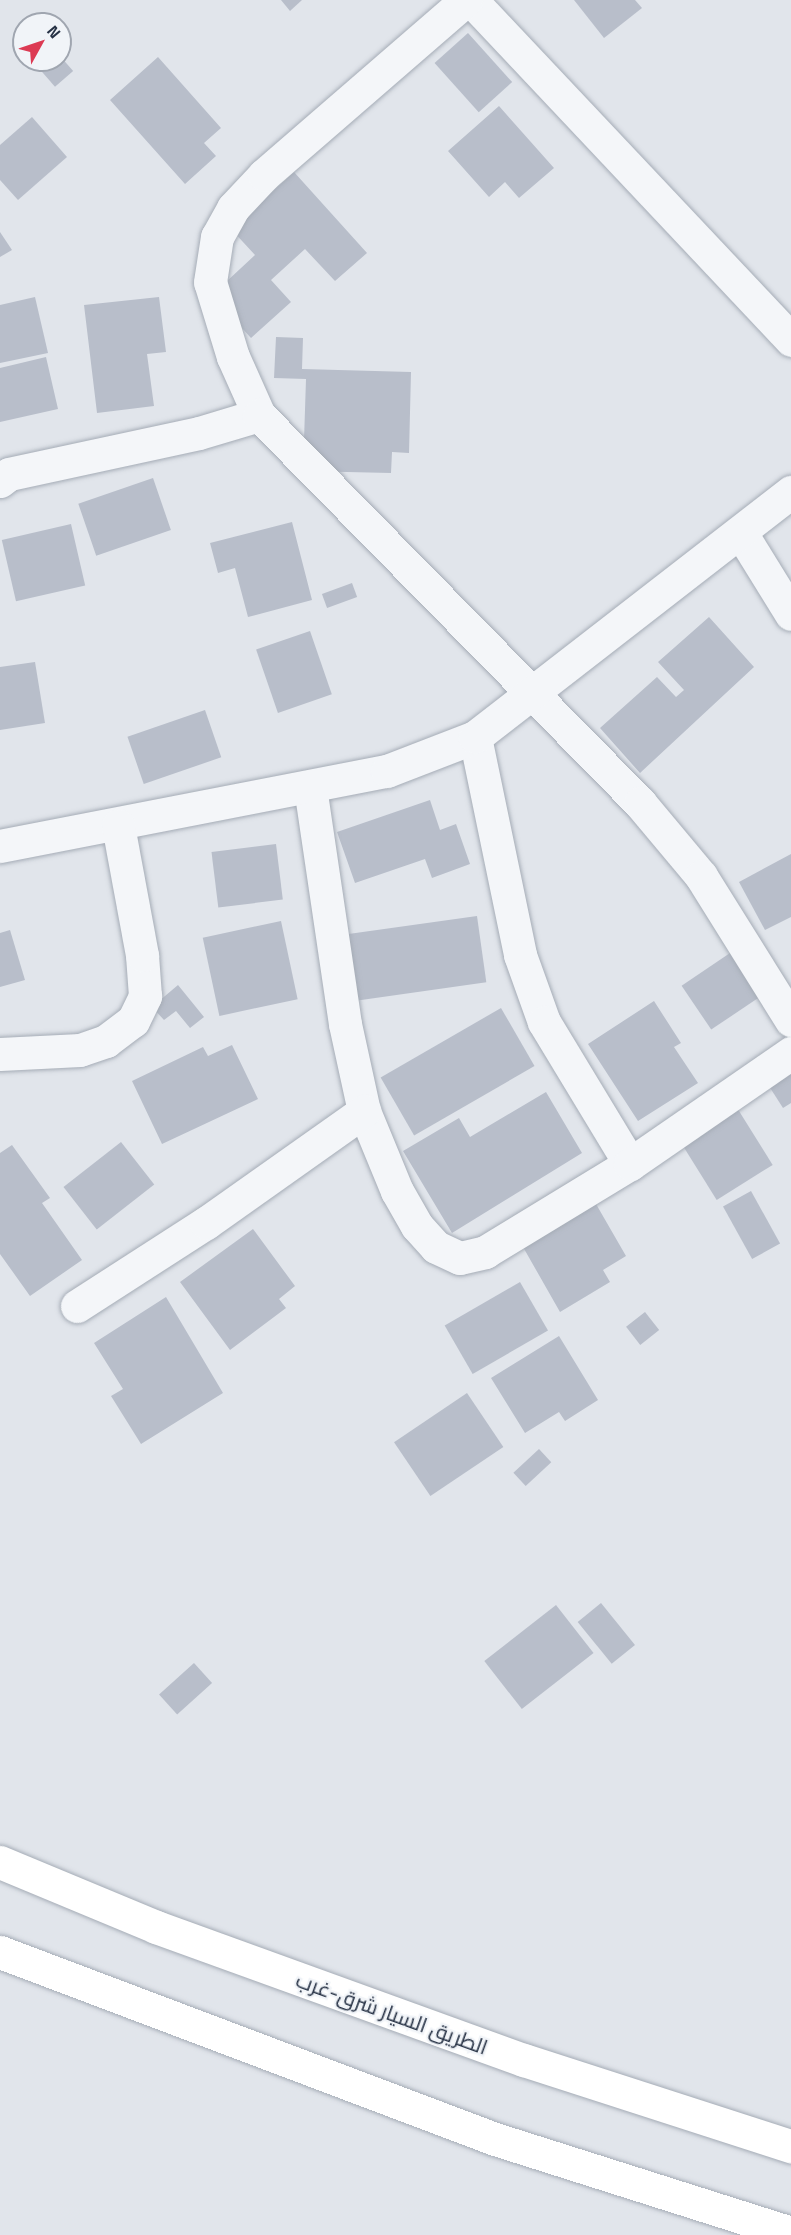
<!DOCTYPE html>
<meta charset="utf-8">
<style>
body{margin:0}
#map{position:relative;width:791px;height:2235px;overflow:hidden;background:#e1e5eb;font-family:"Titillium Web",Cairo,sans-serif}
div>[style]{position:absolute}
.building>*{inset:0;background:#b8beca;transform-origin:0 0}
.roads{filter:drop-shadow(0 0 2px #a5acb6) drop-shadow(0 0 2px #a5acb6)}
.minor>*{height:33px;margin:-16.5px;padding:0 16.5px;transform-origin:16.5px;border-radius:16.5px;background:#f4f6f9}
.motorway>*{height:33px;margin:-16.5px;padding:0 16.5px;transform-origin:16.5px;border-radius:16.5px;background:#fff}
span{translate:-50% -50%;white-space:nowrap;text-align:center;line-height:1.15;-webkit-text-stroke:4.5px #f1f4f8;paint-order:stroke}
.street-label{font-size:21px;color:#273245}
.north{position:absolute;left:12px;top:12px;width:60px;height:60px;box-sizing:border-box;background:#f1f4f8;border:2px solid #a0a6b0;border-radius:50%;rotate:50deg;font-size:16px;font-weight:700;line-height:24px;text-align:center;color:#273245}
.north::after{content:'';display:block;margin:auto;width:21px;height:27px;background:#dc3a53;clip-path:polygon(50% 0,100% 100%,50% 72%,0 100%)}
</style>
<div id="map">
<div class="building">
<div style="clip-path:polygon(281px 0,302px 0,290px 11px)"></div>
<div style="clip-path:polygon(574px 0,635px 0,642px 8px,604px 38px)"></div>
<div style="left:468px;top:33px;width:66px;height:45px;rotate:48deg"></div>
<div style="left:60px;top:56px;width:20px;height:24px;rotate:49deg"></div>
<div style="clip-path:polygon(158px 57px,221px 128px,204px 143px,216px 156px,185px 184px,110px 100px)"></div>
<div style="clip-path:polygon(499px 106px,554px 168px,519px 198px,505px 182px,489px 197px,448px 151px)"></div>
<div style="clip-path:polygon(32px 117px,67px 157px,18px 200px,0 180px,0 145px)"></div>
<div style="clip-path:polygon(294px 172px,367px 253px,335px 281px,305px 249px,271px 280px,291px 302px,251px 338px,212px 295px,255px 255px,231px 229px)"></div>
<div style="clip-path:polygon(0 232px,12px 250px,0 257px)"></div>
<div style="clip-path:polygon(35px 297px,48px 353px,0 363px,0 305px)"></div>
<div style="clip-path:polygon(159px 297px,166px 352px,147px 354px,154px 406px,97px 413px,84px 305px)"></div>
<div style="clip-path:polygon(276px 337px,303px 338px,302px 369px,411px 372px,409px 453px,392px 452px,391px 473px,303px 471px,306px 379px,274px 378px)"></div>
<div style="clip-path:polygon(46px 357px,58px 409px,0 422px,0 368px)"></div>
<div style="left:153px;top:478px;width:55px;height:79px;rotate:71deg"></div>
<div style="clip-path:polygon(292px 522px,312px 600px,248px 617px,235px 568px,218px 573px,210px 543px)"></div>
<div style="left:71px;top:524px;width:63px;height:71px;rotate:77deg"></div>
<div style="left:352px;top:583px;width:15px;height:32px;rotate:70deg"></div>
<div style="clip-path:polygon(709px 617px,754px 667px,640px 773px,600px 728px,657px 677px,676px 697px,684px 690px,658px 662px)"></div>
<div style="left:310px;top:631px;width:67px;height:57px;rotate:71deg"></div>
<div style="clip-path:polygon(35px 662px,45px 723px,0 730px,0 667px)"></div>
<div style="left:205px;top:710px;width:50px;height:82px;rotate:71deg"></div>
<div style="clip-path:polygon(430px 800px,440px 830px,456px 824px,470px 864px,432px 878px,425px 859px,355px 883px,337px 832px)"></div>
<div style="left:276px;top:844px;width:56px;height:65px;rotate:83deg"></div>
<div style="clip-path:polygon(791px 854px,791px 917px,765px 930px,739px 882px)"></div>
<div style="left:477px;top:916px;width:67px;height:137px;rotate:82deg"></div>
<div style="left:281px;top:921px;width:80px;height:80px;rotate:78deg"></div>
<div style="clip-path:polygon(10px 930px,25px 980px,0 987px,0 933px)"></div>
<div style="left:733px;top:951px;width:53px;height:62px;rotate:56deg"></div>
<div style="clip-path:polygon(178px 985px,204px 1017px,190px 1028px,176px 1011px,164px 1020px,152px 1007px)"></div>
<div style="clip-path:polygon(654px 1001px,681px 1043px,674px 1047px,698px 1083px,638px 1121px,588px 1044px)"></div>
<div style="left:501px;top:1008px;width:67px;height:139px;rotate:60deg"></div>
<div style="clip-path:polygon(232px 1045px,258px 1099px,162px 1144px,132px 1081px,203px 1047px,208px 1056px)"></div>
<div style="clip-path:polygon(791px 1068px,791px 1103px,783px 1108px,767px 1083px)"></div>
<div style="clip-path:polygon(546px 1092px,582px 1153px,452px 1233px,403px 1151px,459px 1118px,470px 1137px)"></div>
<div style="left:734px;top:1103px;width:73px;height:66px;rotate:58deg"></div>
<div style="left:121px;top:1142px;width:54px;height:73px;rotate:52deg"></div>
<div style="clip-path:polygon(12px 1145px,50px 1198px,42px 1203px,82px 1260px,30px 1296px,0 1254px,0 1153px)"></div>
<div style="left:751px;top:1191px;width:60px;height:32px;rotate:61deg"></div>
<div style="clip-path:polygon(596px 1204px,626px 1256px,603px 1270px,610px 1282px,560px 1312px,523px 1247px)"></div>
<div style="clip-path:polygon(253px 1229px,295px 1286px,279px 1299px,286px 1308px,230px 1350px,180px 1282px)"></div>
<div style="left:520px;top:1282px;width:56px;height:87px;rotate:60deg"></div>
<div style="clip-path:polygon(166px 1297px,223px 1393px,141px 1444px,111px 1396px,123px 1389px,94px 1343px)"></div>
<div style="left:645px;top:1312px;width:23px;height:24px;rotate:52deg"></div>
<div style="clip-path:polygon(559px 1336px,598px 1400px,565px 1421px,559px 1412px,525px 1433px,491px 1378px)"></div>
<div style="left:467px;top:1393px;width:65px;height:88px;rotate:56deg"></div>
<div style="left:539px;top:1449px;width:18px;height:35px;rotate:47deg"></div>
<div style="left:601px;top:1603px;width:54px;height:30px;rotate:51deg"></div>
<div style="left:556px;top:1605px;width:61px;height:91px;rotate:52deg"></div>
<div style="left:194px;top:1663px;width:27px;height:47px;rotate:48deg"></div>
</div>
<div class="roads">
<div class="minor">
<div style="left:471px;top:0;width:467px;rotate:46.7deg"></div>
<div style="left:259px;top:415px;width:64px;rotate:-114.1deg"></div>
<div style="left:233px;top:357px;width:78px;rotate:-107deg"></div>
<div style="left:210px;top:282px;width:46px;rotate:-81.2deg"></div>
<div style="left:217px;top:237px;width:33px;rotate:-61deg"></div>
<div style="left:233px;top:208px;width:45px;rotate:-46.8deg"></div>
<div style="left:264px;top:175px;width:267px;rotate:-40.9deg"></div>
<div style="left:0;top:481px;width:11px;rotate:-38deg"></div>
<div style="left:9px;top:474px;width:194px;rotate:-12.2deg"></div>
<div style="left:199px;top:433px;width:63px;rotate:-16.7deg"></div>
<div style="left:259px;top:415px;width:544px;rotate:45.52deg"></div>
<div style="left:640px;top:803px;width:95px;rotate:50.1deg"></div>
<div style="left:701px;top:876px;width:170px;rotate:58deg"></div>
<div style="left:741px;top:533px;width:95px;rotate:58.3deg"></div>
<div style="left:475px;top:737px;width:223px;rotate:78.3deg"></div>
<div style="left:520px;top:955px;width:71px;rotate:70.3deg"></div>
<div style="left:544px;top:1022px;width:166px;rotate:58.8deg"></div>
<div style="left:310px;top:787px;width:240px;rotate:81.6deg"></div>
<div style="left:345px;top:1024px;width:89px;rotate:77.7deg"></div>
<div style="left:364px;top:1111px;width:87px;rotate:67.6deg"></div>
<div style="left:397px;top:1191px;width:40px;rotate:60.3deg"></div>
<div style="left:417px;top:1226px;width:28px;rotate:48deg"></div>
<div style="left:436px;top:1247px;width:26px;rotate:25deg"></div>
<div style="left:460px;top:1258px;width:26px;rotate:-13deg"></div>
<div style="left:485px;top:1252px;width:170px;rotate:-31.3deg"></div>
<div style="left:630px;top:1164px;width:196px;rotate:-34.6deg"></div>
<div style="left:0;top:846px;width:394px;rotate:-11deg"></div>
<div style="left:387px;top:771px;width:94px;rotate:-21.1deg"></div>
<div style="left:475px;top:737px;width:400px;rotate:-37.8deg"></div>
<div style="left:0;top:1054px;width:80px;rotate:-2.9deg"></div>
<div style="left:80px;top:1050px;width:28px;rotate:-19deg"></div>
<div style="left:106px;top:1041px;width:34px;rotate:-37deg"></div>
<div style="left:133px;top:1021px;width:28px;rotate:-64deg"></div>
<div style="left:145px;top:996px;width:41px;rotate:-94.2deg"></div>
<div style="left:142px;top:955px;width:132px;rotate:-100.5deg"></div>
<div style="left:77px;top:1306px;width:153px;rotate:-32.8deg"></div>
<div style="left:206px;top:1223px;width:194px;rotate:-35.3deg"></div>
</div>
<div class="motorway">
<div style="left:0;top:1862px;width:169px;rotate:22.6deg"></div>
<div style="left:156px;top:1927px;width:391px;rotate:19.9deg"></div>
<div style="left:524px;top:2060px;width:281px;rotate:17.9deg"></div>
<div style="left:0;top:1952px;width:529px;rotate:20.7deg"></div>
<div style="left:495px;top:2139px;width:311px;rotate:17.6deg"></div>
</div>
</div>
<div class="street-label">
<span style="left:392px;top:2013px;rotate:20deg">الطريق السيار شرق-غرب</span>
</div>
<div class="north">N</div>
</div>
